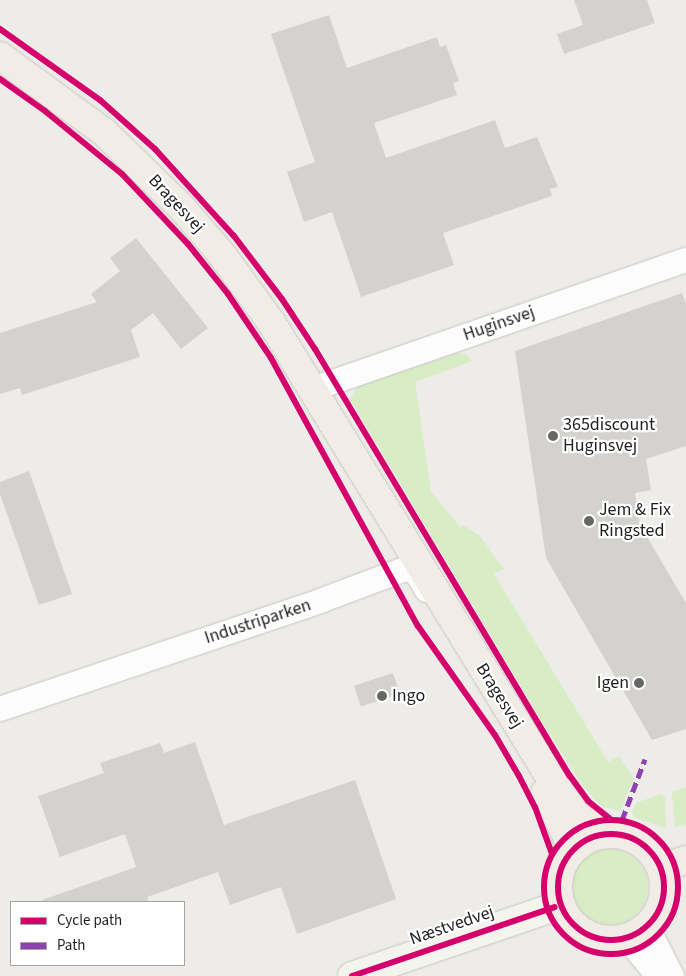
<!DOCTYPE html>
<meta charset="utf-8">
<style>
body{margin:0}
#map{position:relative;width:686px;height:976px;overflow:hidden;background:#edece8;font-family:"Source Sans 3",sans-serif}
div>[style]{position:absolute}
.grass>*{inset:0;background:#d8ecc5}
.round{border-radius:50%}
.building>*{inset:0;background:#d4d2cf;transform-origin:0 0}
.roads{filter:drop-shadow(0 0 1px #c6c6c4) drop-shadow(0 0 1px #c6c6c4)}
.street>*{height:24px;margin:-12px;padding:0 12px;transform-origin:12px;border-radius:12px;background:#fcfcfc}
.secondary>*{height:28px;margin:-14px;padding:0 14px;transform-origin:14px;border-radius:14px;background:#f3f4eb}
.primary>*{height:28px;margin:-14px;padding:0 14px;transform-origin:14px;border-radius:14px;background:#f1ece5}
.primary>.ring{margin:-14px;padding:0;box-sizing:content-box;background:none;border:28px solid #f1ece5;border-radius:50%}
.quiet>*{height:5px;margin-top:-2.5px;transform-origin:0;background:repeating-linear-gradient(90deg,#8e44ad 0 10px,transparent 0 15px)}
.cycleway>*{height:6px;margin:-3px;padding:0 3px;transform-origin:3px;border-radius:3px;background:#d6006c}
.cycleway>.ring{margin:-3px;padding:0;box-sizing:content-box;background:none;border:6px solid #d6006c;border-radius:50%}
.dots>*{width:14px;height:14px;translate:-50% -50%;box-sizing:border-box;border:2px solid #fff;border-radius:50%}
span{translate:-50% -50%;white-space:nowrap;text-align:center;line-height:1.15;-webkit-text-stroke:4.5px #fff;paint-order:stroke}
.street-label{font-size:18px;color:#1f1f1f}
.poi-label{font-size:18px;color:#1f1f1f}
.left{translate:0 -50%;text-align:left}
.right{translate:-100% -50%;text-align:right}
.legend{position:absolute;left:10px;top:901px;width:175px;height:65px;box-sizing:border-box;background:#fff;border:1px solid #a5a5a5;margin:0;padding:6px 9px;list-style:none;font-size:15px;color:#1f1f1f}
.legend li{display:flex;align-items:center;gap:10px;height:25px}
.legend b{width:25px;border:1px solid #a5a5a5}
</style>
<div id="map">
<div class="grass">
<div style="clip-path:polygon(458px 353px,466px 354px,472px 361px,415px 382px,431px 492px,461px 528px,463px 525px,480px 536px,504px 569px,494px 574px,608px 762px,619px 756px,634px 779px,620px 811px,601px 806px,584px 787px,542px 722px,350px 399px,356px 389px,365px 382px,402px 368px,403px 371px)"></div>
<div style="clip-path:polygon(686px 787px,686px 825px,675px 827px,672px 792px)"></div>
<div style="clip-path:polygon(661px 794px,665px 797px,666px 828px,635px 818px,632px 813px,636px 803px)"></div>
<div class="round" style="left:572px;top:849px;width:76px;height:76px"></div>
</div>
<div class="building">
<div style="clip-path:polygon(574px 0,647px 0,655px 23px,564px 54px,557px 34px,583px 25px)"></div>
<div style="clip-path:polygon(329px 15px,347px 68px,437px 37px,440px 47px,446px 45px,459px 81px,453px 83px,457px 95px,374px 123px,386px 158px,495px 120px,505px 148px,537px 137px,558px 187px,550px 189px,552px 196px,443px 233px,454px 265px,361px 297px,332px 212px,304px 222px,287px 172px,315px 162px,271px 34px)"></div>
<div style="clip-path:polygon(136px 238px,208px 328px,181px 349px,153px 313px,131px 330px,140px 357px,22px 395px,20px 388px,0 394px,0 333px,97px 302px,91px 294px,120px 271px,110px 258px)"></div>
<div style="clip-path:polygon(682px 293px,686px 304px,686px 446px,646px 459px,651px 490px,635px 493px,640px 525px,686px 603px,686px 729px,652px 740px,546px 558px,515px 351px)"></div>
<div style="clip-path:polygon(29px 471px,72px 594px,39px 605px,0 494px,0 482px)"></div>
<div style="left:393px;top:673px;width:22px;height:41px;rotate:72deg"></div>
<div style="clip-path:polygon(195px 742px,224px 825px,355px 780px,396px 899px,297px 934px,281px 887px,230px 905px,218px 872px,147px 897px,149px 902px,42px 902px,42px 900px,136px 867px,125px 834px,60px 857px,38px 796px,104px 773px,100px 763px,160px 743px,164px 753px)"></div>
</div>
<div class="roads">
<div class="street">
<div style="left:313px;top:389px;width:395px;rotate:-19.1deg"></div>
<div style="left:0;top:709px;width:338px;rotate:-18.6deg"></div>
<div style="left:320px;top:601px;width:91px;rotate:-20.6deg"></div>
<div style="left:405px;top:569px;width:11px;rotate:15deg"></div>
<div style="left:416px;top:572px;width:21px;rotate:59deg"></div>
<div style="left:647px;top:927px;width:55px;rotate:63deg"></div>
<div style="left:627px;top:938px;width:49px;rotate:50.8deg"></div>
</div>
<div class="secondary">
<div style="left:352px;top:976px;width:221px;rotate:-18.8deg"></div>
</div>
<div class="primary">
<div style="left:0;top:56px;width:129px;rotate:36.2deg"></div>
<div style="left:104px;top:132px;width:109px;rotate:44.3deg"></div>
<div style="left:182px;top:208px;width:63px;rotate:49.5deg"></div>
<div style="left:223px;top:256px;width:82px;rotate:54deg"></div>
<div style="left:271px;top:322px;width:536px;rotate:58.5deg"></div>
<div style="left:551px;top:779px;width:44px;rotate:55.2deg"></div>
<div style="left:576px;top:815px;width:33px;rotate:35deg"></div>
<div style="left:545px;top:793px;width:48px;rotate:62.9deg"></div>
<div style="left:567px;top:836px;width:18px;rotate:84deg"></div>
<div class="ring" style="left:558px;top:834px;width:78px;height:78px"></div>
<div style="left:661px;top:868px;width:26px;rotate:-18deg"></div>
</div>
</div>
<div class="quiet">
<div style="left:622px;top:820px;width:65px;rotate:-69.3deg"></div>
</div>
<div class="cycleway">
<div style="left:0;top:29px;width:123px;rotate:35.4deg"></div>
<div style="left:100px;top:100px;width:74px;rotate:41.7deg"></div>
<div style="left:155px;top:149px;width:118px;rotate:47.8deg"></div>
<div style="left:234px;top:236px;width:79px;rotate:52.7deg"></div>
<div style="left:282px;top:299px;width:60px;rotate:56.6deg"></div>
<div style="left:315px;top:349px;width:497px;rotate:59.2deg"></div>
<div style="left:570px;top:776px;width:31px;rotate:54deg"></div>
<div style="left:588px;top:801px;width:28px;rotate:39deg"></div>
<div style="left:0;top:79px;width:55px;rotate:35.4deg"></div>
<div style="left:45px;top:111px;width:99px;rotate:39.3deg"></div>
<div style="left:122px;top:174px;width:96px;rotate:46.7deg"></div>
<div style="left:188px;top:244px;width:64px;rotate:51.3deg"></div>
<div style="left:228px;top:294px;width:77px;rotate:56.1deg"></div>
<div style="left:271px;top:358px;width:306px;rotate:61.3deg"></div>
<div style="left:418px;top:626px;width:133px;rotate:54.8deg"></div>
<div style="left:495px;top:735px;width:48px;rotate:59.7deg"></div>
<div style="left:519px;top:776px;width:35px;rotate:63deg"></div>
<div style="left:535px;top:807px;width:50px;rotate:70.1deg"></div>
<div class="ring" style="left:544px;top:820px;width:128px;height:128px"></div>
<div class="ring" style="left:558px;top:834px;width:100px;height:100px"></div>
<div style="left:352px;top:976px;width:214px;rotate:-18.8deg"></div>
</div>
<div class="dots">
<div style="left:553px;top:436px;background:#676765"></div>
<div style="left:589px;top:521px;background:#676765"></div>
<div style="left:639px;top:683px;background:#676765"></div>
<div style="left:382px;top:696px;background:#676765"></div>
</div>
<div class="street-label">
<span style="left:176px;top:204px;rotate:47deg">Bragesvej</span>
<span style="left:499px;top:324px;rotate:-19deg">Huginsvej</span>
<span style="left:258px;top:622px;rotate:-18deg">Industriparken</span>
<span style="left:499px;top:696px;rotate:58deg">Bragesvej</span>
<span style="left:452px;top:926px;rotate:-19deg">Næstvedvej</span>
</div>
<div class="poi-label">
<span class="left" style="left:563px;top:436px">365discount<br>Huginsvej</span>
<span class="left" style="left:599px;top:521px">Jem &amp; Fix<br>Ringsted</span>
<span class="right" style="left:629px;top:683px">Igen</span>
<span class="left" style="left:392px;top:696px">Ingo</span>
</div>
<ul class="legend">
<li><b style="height:6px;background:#d6006c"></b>Cycle path</li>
<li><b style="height:6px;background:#8e44ad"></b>Path</li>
</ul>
</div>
